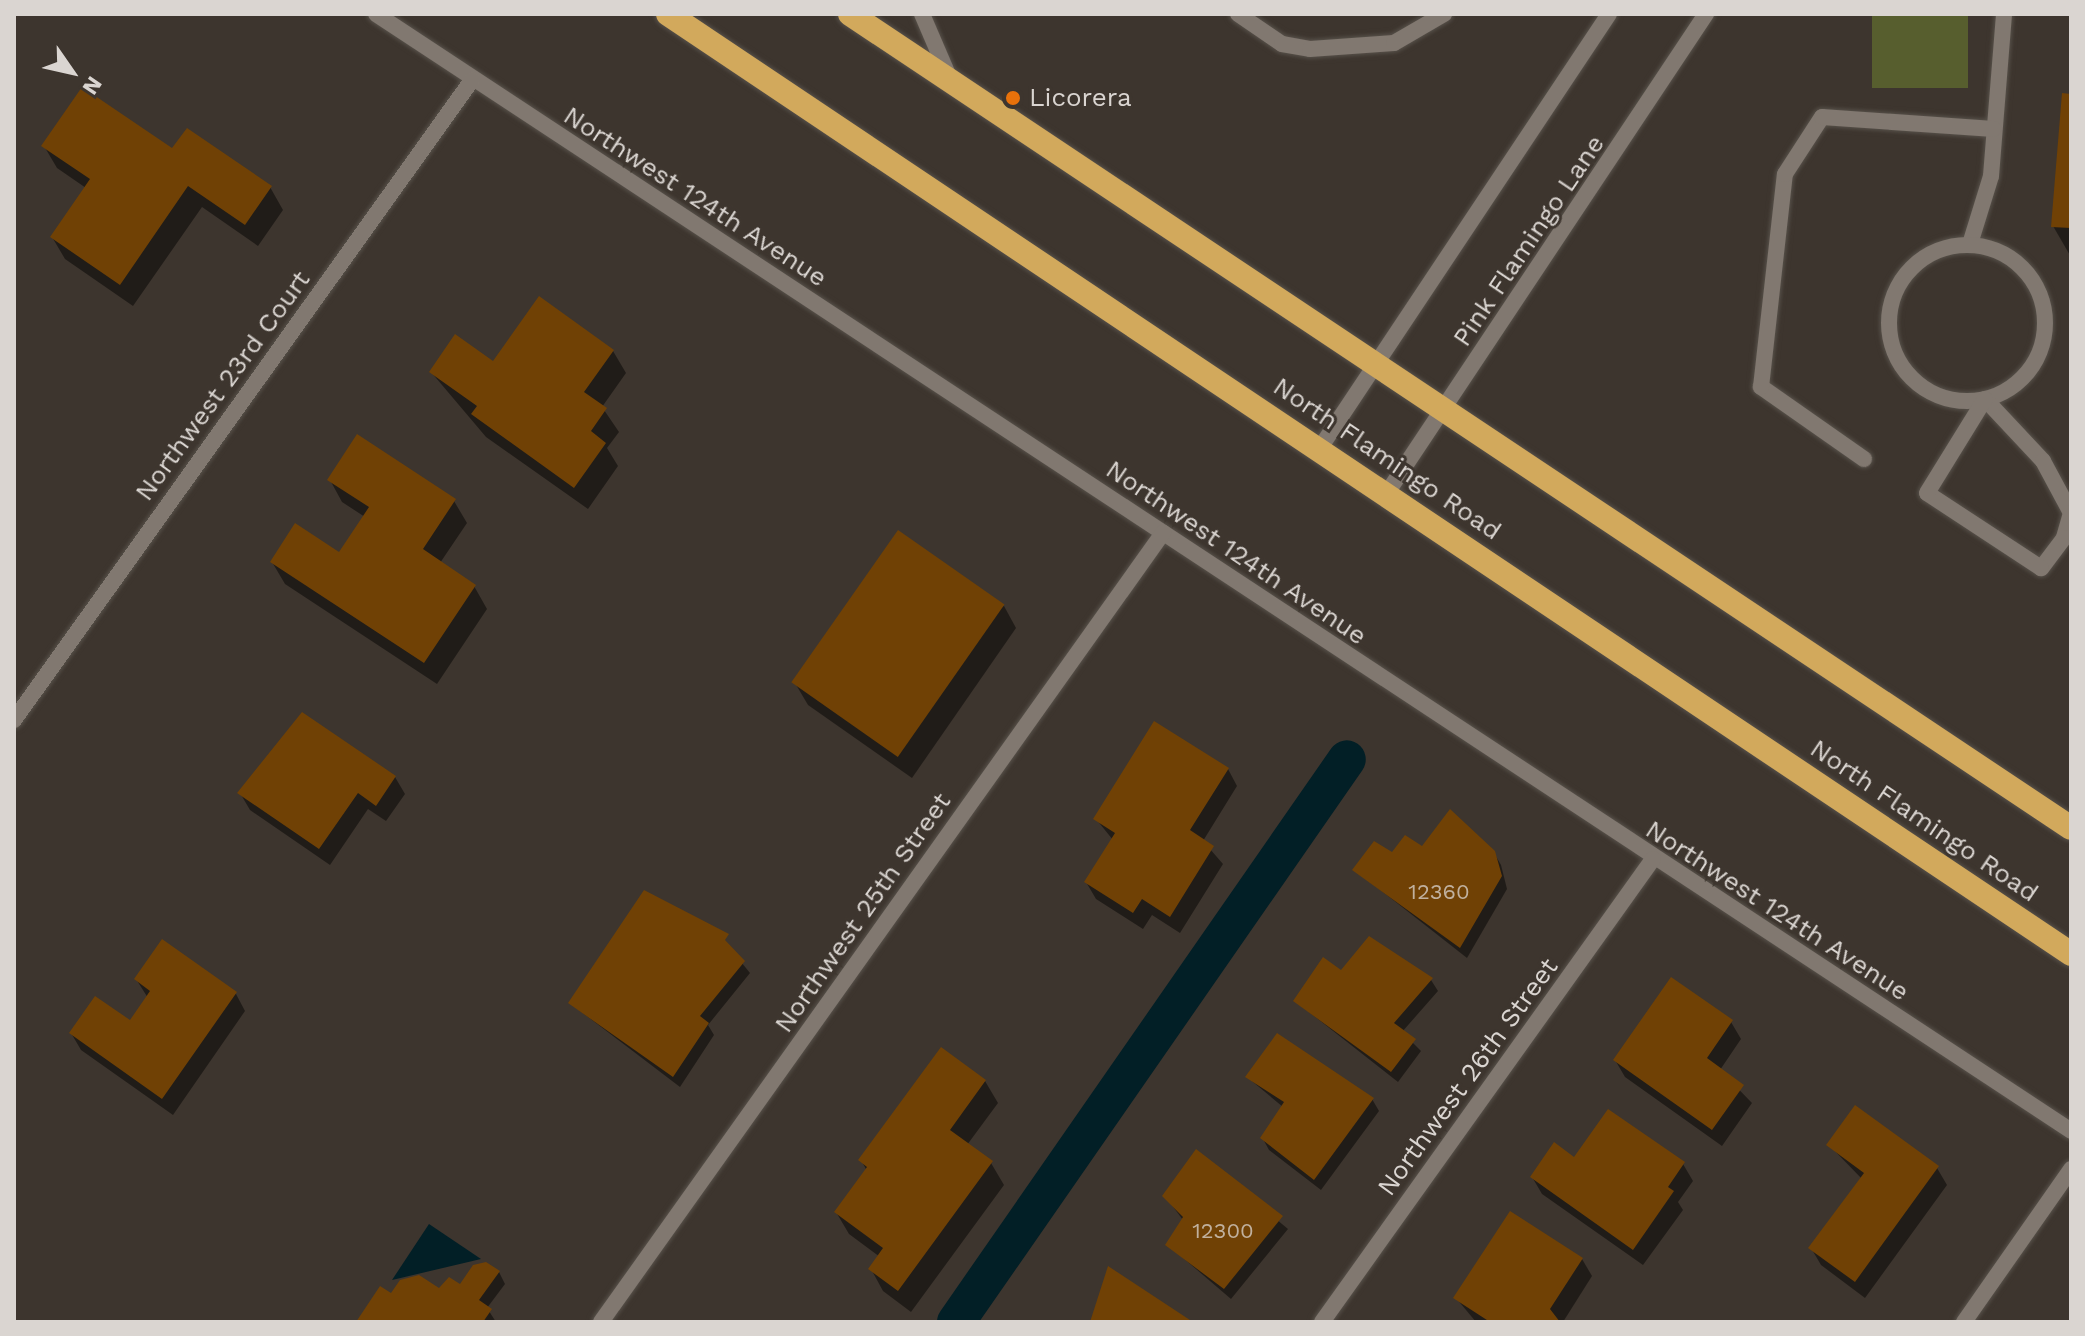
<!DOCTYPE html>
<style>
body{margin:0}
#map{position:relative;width:2085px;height:1336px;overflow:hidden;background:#3d352e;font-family:"Work Sans",sans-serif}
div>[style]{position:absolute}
.green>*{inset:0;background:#575e2e;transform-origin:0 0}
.water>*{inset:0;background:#021f26}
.shadow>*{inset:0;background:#0007}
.canal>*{height:38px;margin:-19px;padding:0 19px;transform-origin:19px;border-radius:19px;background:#021f26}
.building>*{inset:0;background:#704105;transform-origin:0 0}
.roads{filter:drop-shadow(0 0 2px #57514a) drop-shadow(0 0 2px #57514a)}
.lane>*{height:16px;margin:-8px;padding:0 8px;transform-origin:8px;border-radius:8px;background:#817870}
.lane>.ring{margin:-8px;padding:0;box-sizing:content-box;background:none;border:16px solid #817870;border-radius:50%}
.street>*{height:16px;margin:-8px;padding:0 8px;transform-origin:8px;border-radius:8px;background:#817870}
.highway>*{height:24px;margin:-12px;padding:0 12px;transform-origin:12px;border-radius:12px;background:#d2a95c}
.dots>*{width:22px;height:22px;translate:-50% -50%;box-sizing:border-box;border:4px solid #3d352e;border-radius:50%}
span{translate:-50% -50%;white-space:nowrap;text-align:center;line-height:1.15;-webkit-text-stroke:6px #3d352e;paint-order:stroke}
.number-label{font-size:22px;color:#c0b09e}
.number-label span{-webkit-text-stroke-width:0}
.poi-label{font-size:26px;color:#dad5d1}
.left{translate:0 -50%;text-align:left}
.street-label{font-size:26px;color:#dad5d1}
.frame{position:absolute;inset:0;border:16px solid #dad5d1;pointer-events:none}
.north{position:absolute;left:32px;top:32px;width:80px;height:80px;-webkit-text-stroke:6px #3d352e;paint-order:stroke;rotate:124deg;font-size:22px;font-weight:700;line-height:32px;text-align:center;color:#dad5d1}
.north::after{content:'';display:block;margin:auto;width:28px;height:36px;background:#dad5d1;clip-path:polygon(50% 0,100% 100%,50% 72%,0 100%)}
</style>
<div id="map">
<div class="green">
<div style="left:1872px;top:14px;width:96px;height:74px"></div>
</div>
<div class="water">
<div style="clip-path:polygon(429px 1224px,481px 1259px,392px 1280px)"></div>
</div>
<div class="shadow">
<div style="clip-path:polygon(2071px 96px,2071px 257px,2053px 226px)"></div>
<div style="clip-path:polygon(44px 146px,173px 151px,270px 187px,283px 210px,258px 246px,202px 207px,133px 306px,65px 259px,52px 237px,86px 188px,57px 168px)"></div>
<div style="clip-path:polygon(613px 351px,626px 373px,602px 407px,619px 432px,607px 448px,618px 466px,588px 509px,486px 437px,431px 372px)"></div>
<div style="clip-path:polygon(330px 480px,454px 501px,467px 523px,440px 563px,474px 586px,487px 609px,437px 684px,285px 584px,272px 562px,339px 555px,365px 517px,342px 502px)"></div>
<div style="clip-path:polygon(1004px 606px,1016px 628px,912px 778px,808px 705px,795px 683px)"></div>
<div style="clip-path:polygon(1228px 769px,1237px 786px,1203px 841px,1223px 864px,1180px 933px,1152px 915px,1143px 929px,1096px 899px,1086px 882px,1113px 840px,1096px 819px)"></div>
<div style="clip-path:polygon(395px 777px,405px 794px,386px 821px,368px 809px,330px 865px,250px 810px,240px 793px)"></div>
<div style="clip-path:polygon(1423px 849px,1494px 853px,1501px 865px,1507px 889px,1467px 958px,1355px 870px)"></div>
<div style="clip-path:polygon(711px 925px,750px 973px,708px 1025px,714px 1035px,680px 1087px,571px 1004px)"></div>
<div style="clip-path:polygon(1342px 973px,1431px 980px,1438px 991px,1402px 1032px,1421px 1051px,1398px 1082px,1295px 1001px)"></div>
<div style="clip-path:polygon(136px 979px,236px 994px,245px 1011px,173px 1115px,81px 1050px,71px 1033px,131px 1023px,148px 998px)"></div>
<div style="clip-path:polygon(1731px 1022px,1741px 1039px,1720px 1070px,1752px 1103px,1722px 1146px,1625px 1077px,1615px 1060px)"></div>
<div style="clip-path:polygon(1247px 1077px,1372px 1099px,1379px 1111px,1321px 1190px,1269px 1150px,1263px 1139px,1283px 1107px)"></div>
<div style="clip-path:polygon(985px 1081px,998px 1103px,967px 1145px,991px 1163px,1004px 1185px,911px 1312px,883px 1291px,871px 1269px,880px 1257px,849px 1234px,836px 1212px,867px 1171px,861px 1160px)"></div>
<div style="clip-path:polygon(1829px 1145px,1937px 1168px,1947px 1185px,1865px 1298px,1821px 1265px,1811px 1248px,1862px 1179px)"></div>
<div style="clip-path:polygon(1196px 1152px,1288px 1229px,1231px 1299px,1168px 1245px,1183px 1220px,1165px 1196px)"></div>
<div style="clip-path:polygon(1683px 1164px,1693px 1181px,1678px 1202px,1683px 1210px,1643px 1265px,1542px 1194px,1532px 1177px)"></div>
<div style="clip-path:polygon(1582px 1259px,1592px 1276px,1563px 1322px,1476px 1322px,1456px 1298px)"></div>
<div style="clip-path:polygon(499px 1272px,505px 1284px,487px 1308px,496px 1322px,358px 1322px,391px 1296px,461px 1287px)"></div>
</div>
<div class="canal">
<div style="left:956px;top:1322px;width:685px;rotate:-55.22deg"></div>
</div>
<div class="building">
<div style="clip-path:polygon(82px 87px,172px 148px,187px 128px,272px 186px,245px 225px,188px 186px,120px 285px,50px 237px,90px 179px,41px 146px)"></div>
<div style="clip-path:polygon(2062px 93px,2071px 94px,2071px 228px,2051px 227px)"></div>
<div style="clip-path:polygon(539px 296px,614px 350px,584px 392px,607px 408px,591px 431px,606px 443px,574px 488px,471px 414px,477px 406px,429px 372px,455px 334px,493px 361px)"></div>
<div style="clip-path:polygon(357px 434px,456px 499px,423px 549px,476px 585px,424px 663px,270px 562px,295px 523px,339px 552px,369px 507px,327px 480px)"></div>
<div style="left:898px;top:530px;width:130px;height:186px;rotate:35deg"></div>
<div style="clip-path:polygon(302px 712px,396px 776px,376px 806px,358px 793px,319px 849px,237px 793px)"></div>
<div style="clip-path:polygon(1154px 721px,1229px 768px,1190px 830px,1214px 846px,1170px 917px,1142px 899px,1133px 913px,1084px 882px,1115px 833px,1093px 819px)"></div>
<div style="clip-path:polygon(1450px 809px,1495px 851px,1502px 876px,1460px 948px,1352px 870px,1374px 841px,1392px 852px,1405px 835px,1422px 846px)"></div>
<div style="clip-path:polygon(644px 890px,729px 934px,725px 940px,745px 961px,700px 1016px,709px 1023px,673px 1077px,568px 1003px)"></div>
<div style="clip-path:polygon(1369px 936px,1433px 978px,1394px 1023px,1416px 1039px,1391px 1072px,1293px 1001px,1323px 957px,1341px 970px)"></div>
<div style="clip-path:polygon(162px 939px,237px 992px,162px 1099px,69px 1033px,95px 996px,130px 1020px,150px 991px,134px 979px)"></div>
<div style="clip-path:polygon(1671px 977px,1733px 1020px,1707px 1058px,1744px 1085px,1712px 1130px,1613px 1060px)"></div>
<div style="clip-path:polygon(1277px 1033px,1374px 1098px,1314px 1180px,1260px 1138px,1284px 1102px,1245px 1077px)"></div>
<div style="clip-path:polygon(941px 1047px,986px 1080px,950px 1130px,993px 1161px,898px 1291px,868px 1269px,883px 1248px,834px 1212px,867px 1167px,858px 1160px)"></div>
<div style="clip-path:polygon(1855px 1105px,1939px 1166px,1855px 1282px,1808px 1248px,1864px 1173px,1826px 1145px)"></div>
<div style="clip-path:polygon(1608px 1109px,1685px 1162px,1668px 1187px,1674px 1191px,1633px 1250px,1530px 1177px,1554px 1142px,1574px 1157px)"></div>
<div style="clip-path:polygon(1196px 1149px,1283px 1216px,1224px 1289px,1165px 1245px,1183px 1217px,1162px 1196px)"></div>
<div style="clip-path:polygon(1510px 1211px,1583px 1258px,1550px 1309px,1560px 1322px,1490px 1322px,1453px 1298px)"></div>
<div style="clip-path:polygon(486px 1262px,500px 1271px,479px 1300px,492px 1309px,483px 1322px,356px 1322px,380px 1286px,391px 1293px,400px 1280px,419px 1275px,439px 1288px,449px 1277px,460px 1284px,473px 1265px)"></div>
<div style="clip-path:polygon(1108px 1266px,1193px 1322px,1090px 1322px)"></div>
</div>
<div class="roads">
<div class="lane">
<div style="left:922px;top:14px;width:69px;rotate:66.8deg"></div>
<div style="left:1238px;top:14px;width:53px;rotate:34.3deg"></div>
<div style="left:1282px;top:44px;width:28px;rotate:10deg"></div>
<div style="left:1310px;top:49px;width:84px;rotate:-4.1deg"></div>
<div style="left:1394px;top:43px;width:58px;rotate:-30.1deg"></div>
<div style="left:1970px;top:244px;width:71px;rotate:-72.8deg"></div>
<div style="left:1991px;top:176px;width:163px;rotate:-85.4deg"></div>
<div class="ring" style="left:1889px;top:245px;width:140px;height:140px"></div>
<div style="left:1985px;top:399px;width:85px;rotate:46.9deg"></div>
<div style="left:2043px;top:461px;width:59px;rotate:61.7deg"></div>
<div style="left:2071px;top:513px;width:26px;rotate:106deg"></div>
<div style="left:2064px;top:538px;width:38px;rotate:127deg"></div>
<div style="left:2041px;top:568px;width:136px;rotate:-146.7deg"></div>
<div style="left:1927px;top:493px;width:110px;rotate:-58.3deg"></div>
<div style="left:1864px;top:459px;width:126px;rotate:-145deg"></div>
<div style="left:1761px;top:387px;width:214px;rotate:-83.6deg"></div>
<div style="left:1785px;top:174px;width:68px;rotate:-57deg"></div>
<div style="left:1822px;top:117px;width:172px;rotate:4deg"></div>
</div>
<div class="street">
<div style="left:376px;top:14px;width:2030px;rotate:33.38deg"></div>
<div style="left:1320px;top:448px;width:521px;rotate:-56.34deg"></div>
<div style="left:1387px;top:493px;width:576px;rotate:-56.34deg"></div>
<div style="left:14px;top:720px;width:787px;rotate:-54.41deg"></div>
<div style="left:601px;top:1322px;width:969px;rotate:-54.54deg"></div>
<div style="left:1322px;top:1322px;width:569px;rotate:-54.44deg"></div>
<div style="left:1964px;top:1322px;width:187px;rotate:-55deg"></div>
</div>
<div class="highway">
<div style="left:668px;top:14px;width:1689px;rotate:33.82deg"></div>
<div style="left:850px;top:14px;width:1467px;rotate:33.69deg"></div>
</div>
</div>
<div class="dots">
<div style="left:1013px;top:98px;background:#e8710a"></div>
</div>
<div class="number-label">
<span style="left:1439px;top:892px">12360</span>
<span style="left:1223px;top:1231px">12300</span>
</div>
<div class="poi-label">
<span class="left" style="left:1029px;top:98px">Licorera</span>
</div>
<div class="street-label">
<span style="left:695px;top:197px;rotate:33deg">Northwest 124th Avenue</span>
<span style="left:1529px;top:241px;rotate:-56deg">Pink Flamingo Lane</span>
<span style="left:223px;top:386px;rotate:-54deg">Northwest 23rd Court</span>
<span style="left:1387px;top:459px;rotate:34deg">North Flamingo Road</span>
<span style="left:1236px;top:553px;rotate:34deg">Northwest 124th Avenue</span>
<span style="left:1924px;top:821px;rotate:34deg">North Flamingo Road</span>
<span style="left:1777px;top:911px;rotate:33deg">Northwest 124th Avenue</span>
<span style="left:863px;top:913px;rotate:-55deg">Northwest 25th Street</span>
<span style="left:1468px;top:1077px;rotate:-54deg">Northwest 26th Street</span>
</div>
<div class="frame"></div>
<div class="north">N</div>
</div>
